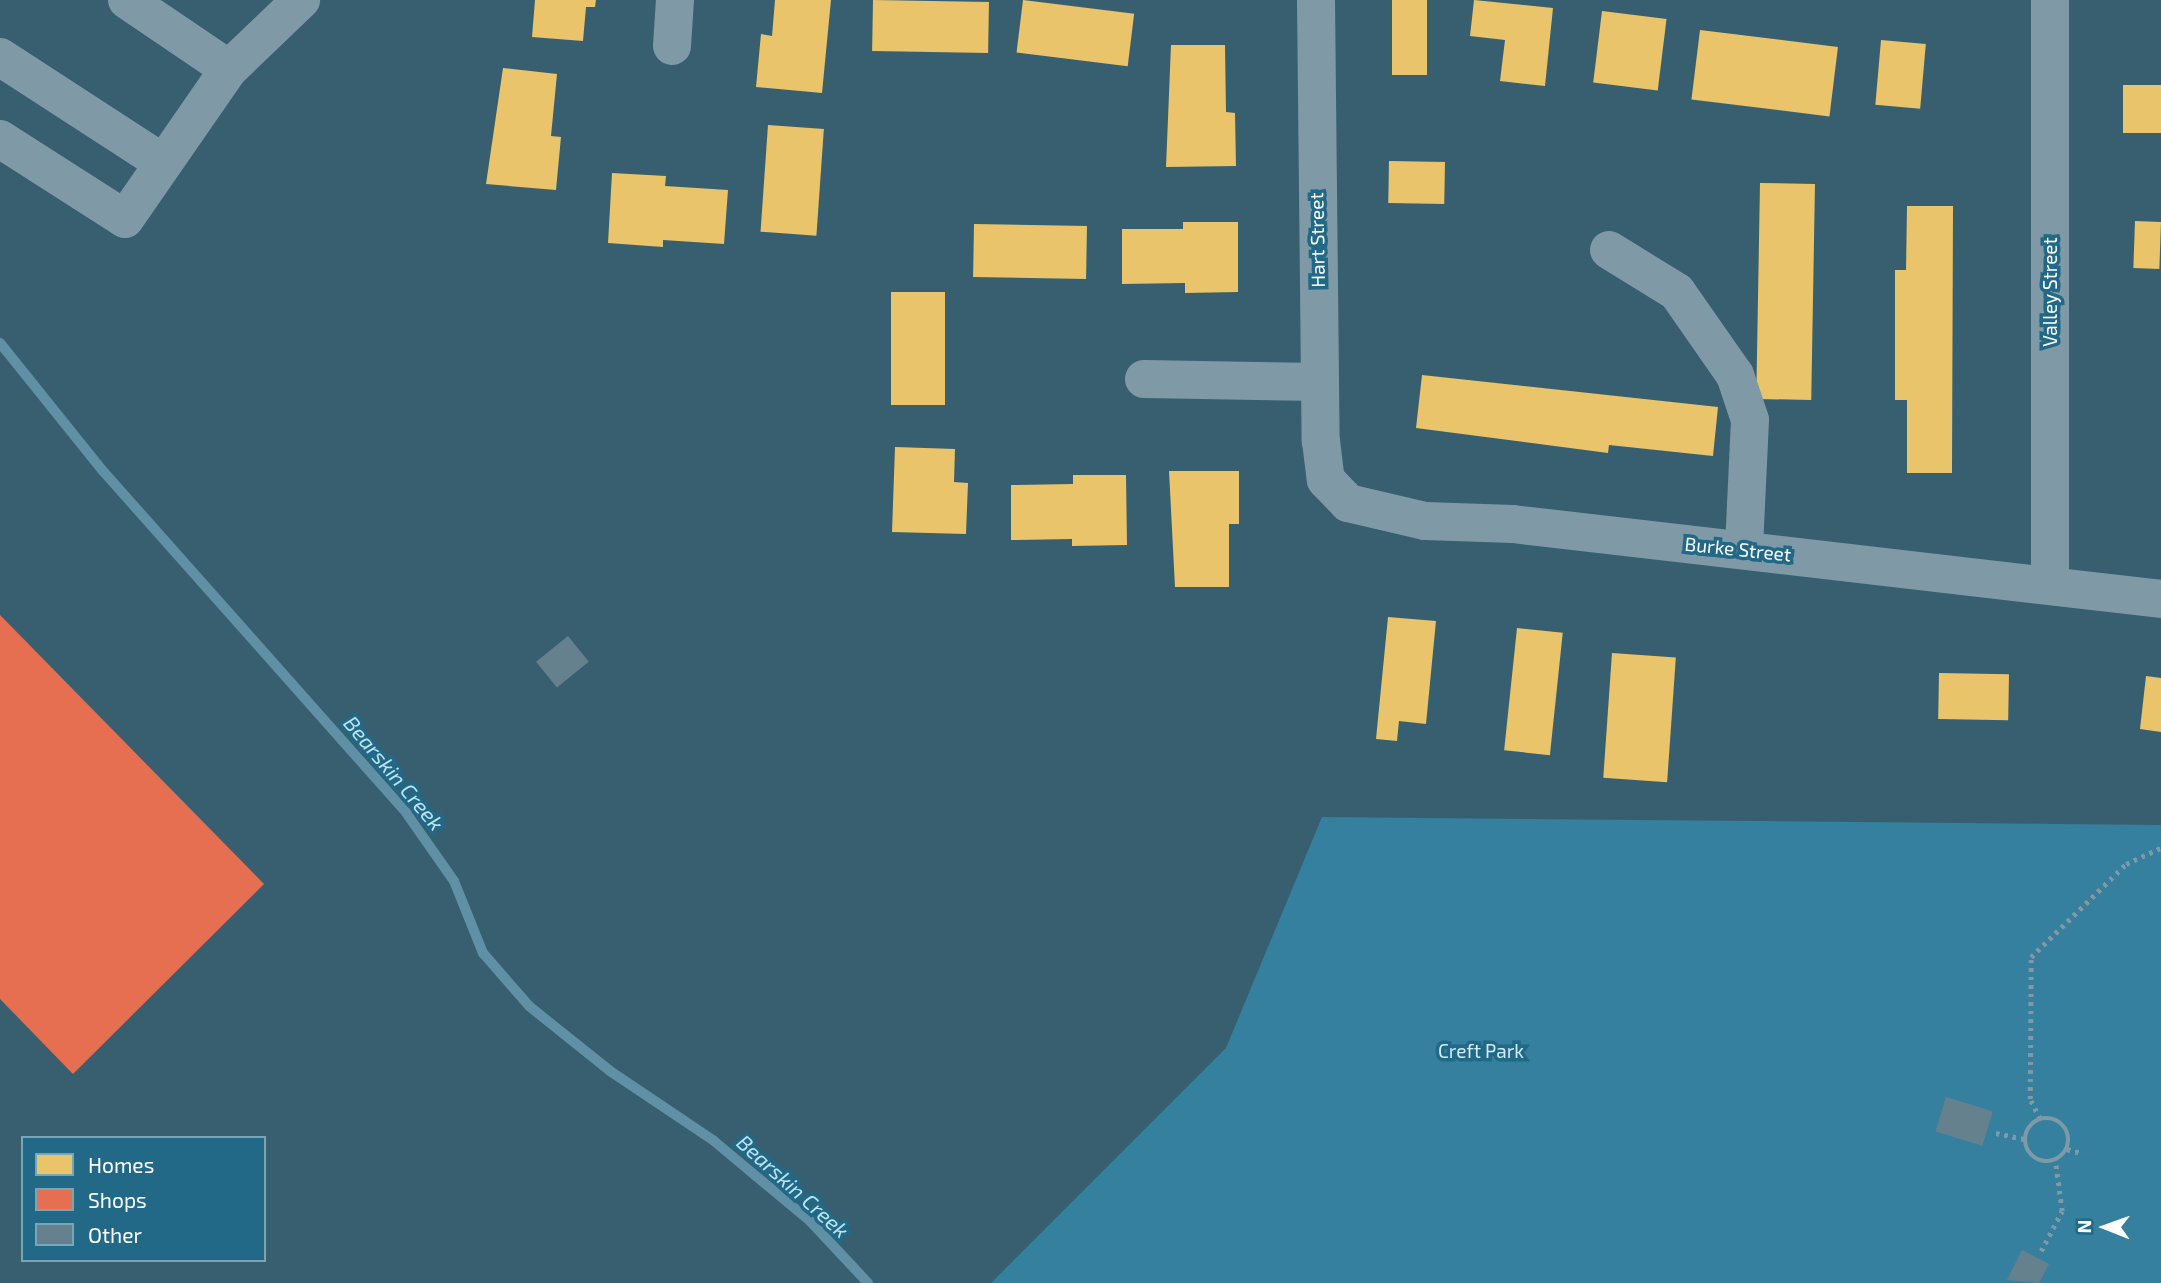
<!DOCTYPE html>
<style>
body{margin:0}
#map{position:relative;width:2161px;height:1283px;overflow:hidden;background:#385f70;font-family:"Exo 2",sans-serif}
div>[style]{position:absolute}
.green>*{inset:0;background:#35809e}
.homes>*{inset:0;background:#e9c46a;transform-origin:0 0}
.shops>*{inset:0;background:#e76f51}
.stream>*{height:10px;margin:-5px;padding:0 5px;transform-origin:5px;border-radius:5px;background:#6090a5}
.building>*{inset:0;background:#65818d;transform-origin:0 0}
.path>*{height:4.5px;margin-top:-2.25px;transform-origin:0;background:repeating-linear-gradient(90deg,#7f9aa6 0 3.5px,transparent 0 8.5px)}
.path>.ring{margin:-2.25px;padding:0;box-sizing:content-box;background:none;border:4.5px solid #7f9aa6;border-radius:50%}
.minor>*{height:38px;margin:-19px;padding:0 19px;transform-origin:19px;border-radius:19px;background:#7f9aa6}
span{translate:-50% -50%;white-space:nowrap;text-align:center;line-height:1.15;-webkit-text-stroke:7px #216987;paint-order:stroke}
.street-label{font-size:19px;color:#fff}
.park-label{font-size:19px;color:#cfecf8}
.water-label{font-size:21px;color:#bee4f2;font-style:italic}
.legend{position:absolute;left:21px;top:1136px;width:245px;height:126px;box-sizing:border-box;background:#216987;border:2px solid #7aa5b7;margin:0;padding:9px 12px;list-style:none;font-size:21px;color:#fff}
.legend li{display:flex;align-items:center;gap:14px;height:35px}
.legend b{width:35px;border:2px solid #7aa5b7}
.north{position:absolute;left:2070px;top:1192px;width:70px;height:70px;-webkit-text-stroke:5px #216987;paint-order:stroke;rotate:271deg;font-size:19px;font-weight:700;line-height:28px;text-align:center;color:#fff}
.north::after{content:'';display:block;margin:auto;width:24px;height:32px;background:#fff;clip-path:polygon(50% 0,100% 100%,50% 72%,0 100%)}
</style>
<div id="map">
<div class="green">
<div style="clip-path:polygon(1322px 817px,2161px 825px,2161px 1283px,991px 1283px,1226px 1048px)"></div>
</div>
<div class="homes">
<div style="clip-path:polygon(535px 0,596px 0,595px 7px,586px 7px,583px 41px,532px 37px)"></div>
<div style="clip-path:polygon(775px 0,831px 0,822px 93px,756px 87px,761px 34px,772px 36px)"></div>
<div style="left:873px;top:0;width:116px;height:51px;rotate:1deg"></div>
<div style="left:1023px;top:0;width:112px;height:53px;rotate:7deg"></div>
<div style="left:1392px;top:0;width:35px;height:75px"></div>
<div style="clip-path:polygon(1474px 0,1553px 8px,1545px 86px,1500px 81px,1505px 40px,1470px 36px)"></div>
<div style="left:1602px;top:11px;width:65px;height:72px;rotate:7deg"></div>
<div style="left:1700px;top:30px;width:139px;height:70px;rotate:7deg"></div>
<div style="left:1881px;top:40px;width:45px;height:65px;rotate:5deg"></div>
<div style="clip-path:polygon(1171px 45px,1225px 45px,1226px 112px,1235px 113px,1236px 166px,1166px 167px)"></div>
<div style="clip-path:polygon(503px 68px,557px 74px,551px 136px,561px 137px,556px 190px,486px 184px)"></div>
<div style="left:2123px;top:85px;width:38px;height:48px"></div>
<div style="left:768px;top:125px;width:56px;height:107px;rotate:4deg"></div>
<div style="left:1389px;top:161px;width:56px;height:42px;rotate:1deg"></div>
<div style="clip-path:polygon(612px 173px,666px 176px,665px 186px,728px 190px,724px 244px,663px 240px,663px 247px,608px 243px)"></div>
<div style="left:1760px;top:183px;width:55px;height:216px;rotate:1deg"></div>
<div style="clip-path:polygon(1907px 206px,1953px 206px,1952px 473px,1907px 473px,1907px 400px,1895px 400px,1895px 270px,1906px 270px)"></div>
<div style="left:2135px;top:221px;width:26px;height:47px;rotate:2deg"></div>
<div style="clip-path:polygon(1183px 222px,1238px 222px,1238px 292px,1185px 293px,1185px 283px,1122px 284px,1122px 229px,1183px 229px)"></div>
<div style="left:974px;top:224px;width:113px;height:53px;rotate:1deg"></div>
<div style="left:891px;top:292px;width:54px;height:113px"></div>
<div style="clip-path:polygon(1422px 375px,1718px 407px,1713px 456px,1609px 445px,1608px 453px,1416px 428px)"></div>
<div style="clip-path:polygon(895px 447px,955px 449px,954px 482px,968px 483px,966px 534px,892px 532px)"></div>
<div style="clip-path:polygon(1169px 471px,1239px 471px,1239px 524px,1229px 524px,1229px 587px,1175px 587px)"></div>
<div style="clip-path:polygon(1073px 475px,1126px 475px,1127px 545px,1072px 546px,1072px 539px,1011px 540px,1011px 485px,1073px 484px)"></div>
<div style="clip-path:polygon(1388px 617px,1436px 621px,1426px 724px,1399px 721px,1397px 741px,1376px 739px)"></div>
<div style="left:1517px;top:628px;width:46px;height:123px;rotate:6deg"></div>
<div style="left:1612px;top:653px;width:64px;height:125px;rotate:4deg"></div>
<div style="left:1939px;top:673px;width:70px;height:46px;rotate:1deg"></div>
<div style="clip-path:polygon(2146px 676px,2161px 678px,2161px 732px,2140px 729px)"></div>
</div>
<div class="shops">
<div style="clip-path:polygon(0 615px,264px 884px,73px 1074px,0 999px)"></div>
</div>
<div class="stream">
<div style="left:0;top:343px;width:164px;rotate:51.2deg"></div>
<div style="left:103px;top:471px;width:458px;rotate:48.4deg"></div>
<div style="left:407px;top:814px;width:82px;rotate:55deg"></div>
<div style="left:454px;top:881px;width:78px;rotate:68.1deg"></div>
<div style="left:483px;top:953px;width:70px;rotate:49deg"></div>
<div style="left:529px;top:1006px;width:104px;rotate:38.7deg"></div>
<div style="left:610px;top:1071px;width:125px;rotate:33.9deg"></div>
<div style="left:714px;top:1141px;width:125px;rotate:39.8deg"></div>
<div style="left:810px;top:1221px;width:85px;rotate:46.9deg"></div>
</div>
<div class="building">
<div style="left:568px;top:636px;width:33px;height:41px;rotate:51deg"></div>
<div style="left:1946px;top:1097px;width:49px;height:36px;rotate:17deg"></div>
<div style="clip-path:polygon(2022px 1250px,2049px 1264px,2039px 1283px,2007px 1280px)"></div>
</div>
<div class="path">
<div class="ring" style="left:2025px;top:1118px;width:39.5px;height:39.5px"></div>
<div style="left:2040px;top:1119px;width:22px;rotate:-117deg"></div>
<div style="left:2030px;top:1099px;width:142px;rotate:-89.6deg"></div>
<div style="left:2031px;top:957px;width:133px;rotate:-44.4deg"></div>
<div style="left:2126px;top:864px;width:38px;rotate:-25deg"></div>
<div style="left:1996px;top:1133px;width:30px;rotate:12deg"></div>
<div style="left:2067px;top:1149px;width:15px;rotate:16deg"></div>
<div style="left:2041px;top:1251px;width:45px;rotate:-62.3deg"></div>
<div style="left:2062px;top:1211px;width:51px;rotate:-97.8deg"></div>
</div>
<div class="minor">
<div style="left:127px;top:0;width:123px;rotate:34.1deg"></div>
<div style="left:1316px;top:0;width:441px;rotate:89.4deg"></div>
<div style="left:1321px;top:441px;width:39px;rotate:83deg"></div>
<div style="left:1326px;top:480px;width:32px;rotate:46deg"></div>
<div style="left:1348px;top:503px;width:79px;rotate:13.2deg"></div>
<div style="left:1425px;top:521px;width:88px;rotate:2deg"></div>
<div style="left:1513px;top:524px;width:652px;rotate:6.6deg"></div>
<div style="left:672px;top:46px;width:46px;rotate:-86.3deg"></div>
<div style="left:0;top:57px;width:194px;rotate:33deg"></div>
<div style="left:0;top:139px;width:148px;rotate:32.6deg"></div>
<div style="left:125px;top:219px;width:183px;rotate:-55.3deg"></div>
<div style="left:229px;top:69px;width:100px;rotate:-43.8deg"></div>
<div style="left:1609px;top:250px;width:80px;rotate:31.7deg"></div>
<div style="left:1677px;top:292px;width:101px;rotate:55.1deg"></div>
<div style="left:1735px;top:375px;width:47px;rotate:71.6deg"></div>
<div style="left:1750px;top:420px;width:129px;rotate:92.7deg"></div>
<div style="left:1144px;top:379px;width:176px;rotate:1deg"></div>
<div style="left:2050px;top:584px;width:584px;rotate:-90deg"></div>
</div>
<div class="street-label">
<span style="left:1317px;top:240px;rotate:-91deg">Hart Street</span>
<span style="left:2050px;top:292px;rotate:-90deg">Valley Street</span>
<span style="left:1738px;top:549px;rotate:6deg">Burke Street</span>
</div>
<div class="park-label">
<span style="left:1481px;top:1051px">Creft Park</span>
</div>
<div class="water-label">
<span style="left:394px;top:773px;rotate:50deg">Bearskin Creek</span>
<span style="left:793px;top:1186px;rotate:42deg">Bearskin Creek</span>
</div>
<ul class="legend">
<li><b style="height:19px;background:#e9c46a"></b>Homes</li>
<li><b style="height:19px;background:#e76f51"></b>Shops</li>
<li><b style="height:19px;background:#65818d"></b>Other</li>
</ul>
<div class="north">N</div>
</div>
